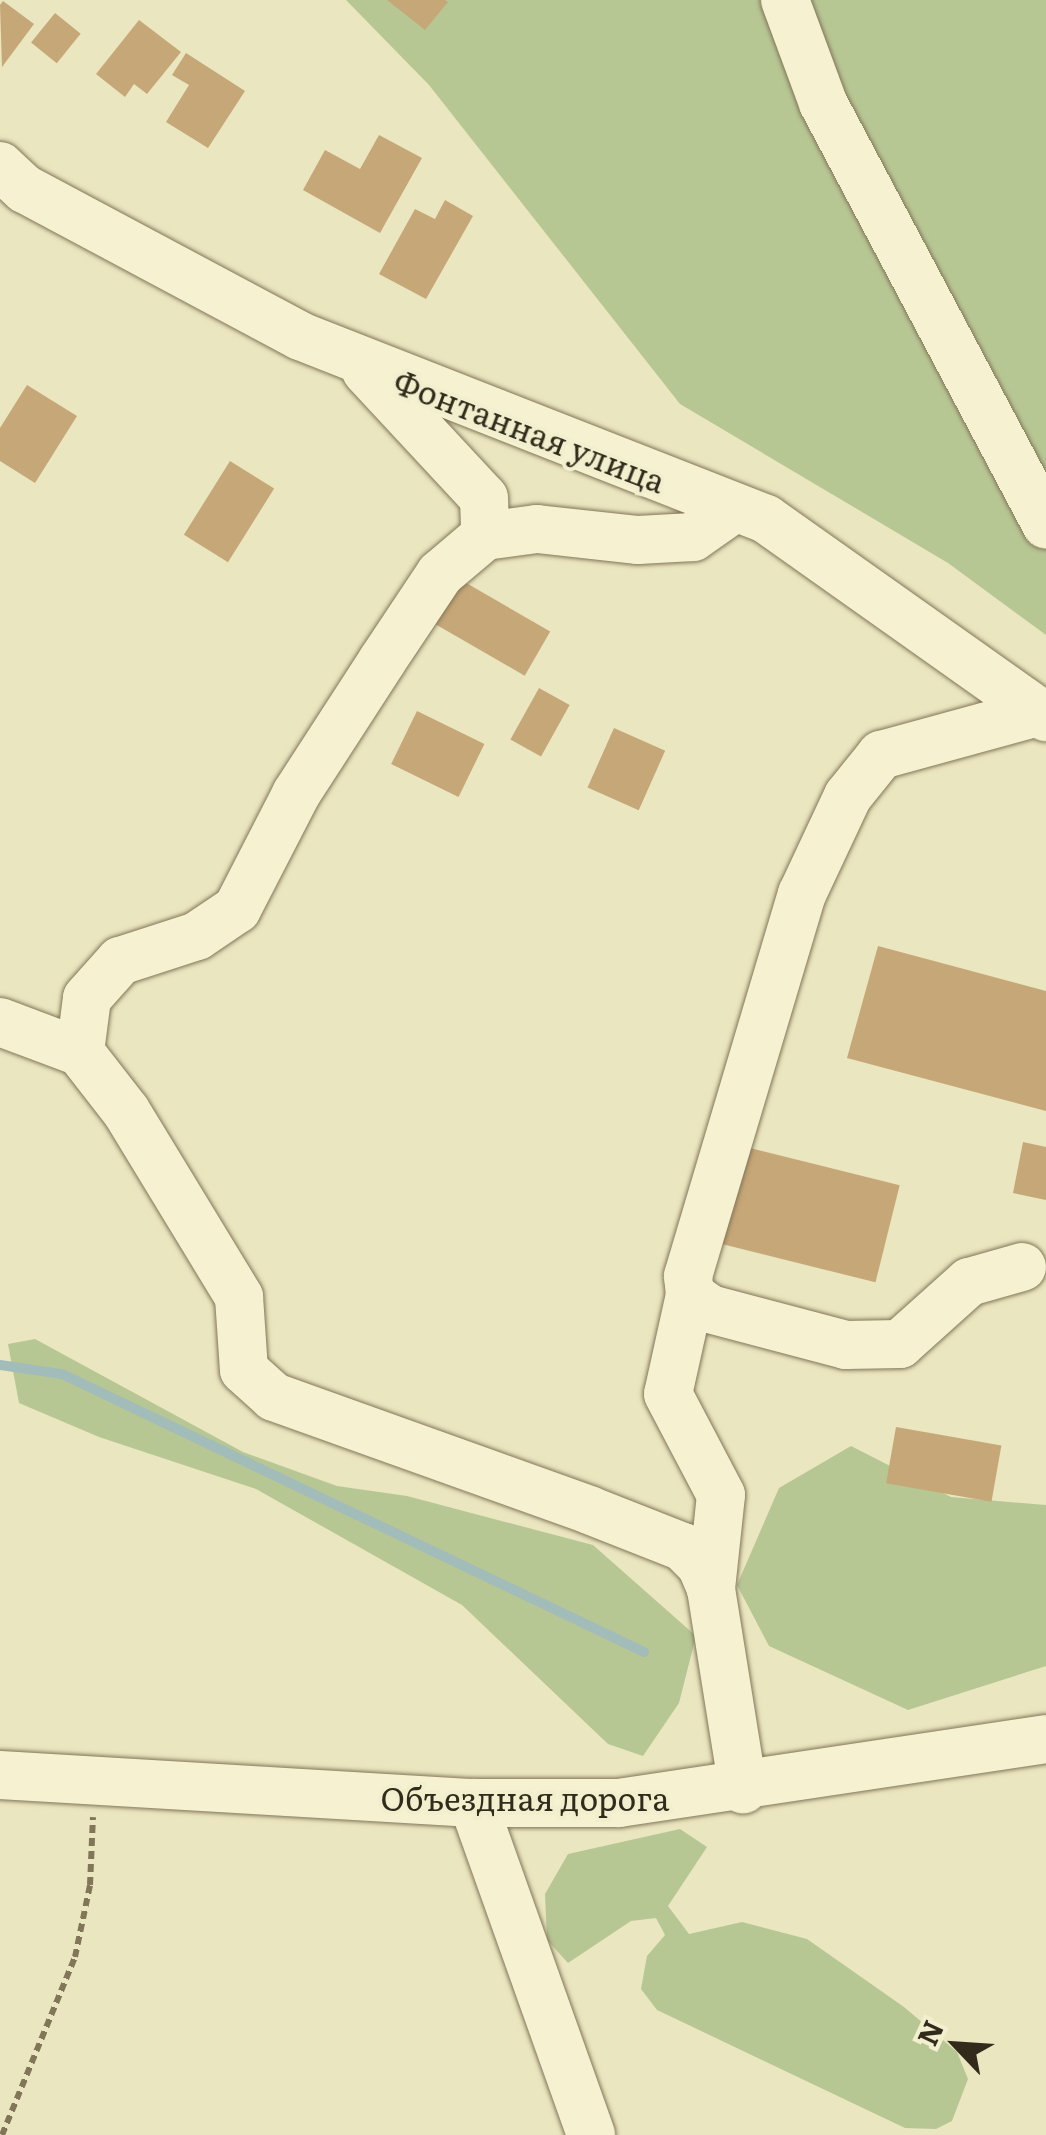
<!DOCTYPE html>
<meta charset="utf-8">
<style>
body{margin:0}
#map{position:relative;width:1046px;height:2135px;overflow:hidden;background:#eae6bf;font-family:Literata,serif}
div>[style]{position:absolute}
.green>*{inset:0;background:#b7c794}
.stream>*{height:10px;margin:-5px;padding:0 5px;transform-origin:5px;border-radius:5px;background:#a2bcba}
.building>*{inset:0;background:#c6a777;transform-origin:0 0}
.path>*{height:6px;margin-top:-3px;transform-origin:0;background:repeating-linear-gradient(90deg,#827659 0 8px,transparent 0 13px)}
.roads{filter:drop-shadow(0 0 2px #827659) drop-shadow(0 0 2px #827659)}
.minor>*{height:48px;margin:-24px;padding:0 24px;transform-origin:24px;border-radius:24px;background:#f6f2d1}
span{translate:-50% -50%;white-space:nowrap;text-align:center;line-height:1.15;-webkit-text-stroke:8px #f2efce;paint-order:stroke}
.street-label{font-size:32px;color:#322b1c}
.north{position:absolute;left:906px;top:1995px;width:100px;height:100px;-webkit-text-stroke:8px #f2efce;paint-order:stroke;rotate:295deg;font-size:28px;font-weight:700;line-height:40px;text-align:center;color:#322b1c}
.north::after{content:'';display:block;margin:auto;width:35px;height:45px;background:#322b1c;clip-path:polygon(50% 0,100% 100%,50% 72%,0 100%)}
</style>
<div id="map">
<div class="green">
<div style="clip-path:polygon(346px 0,1046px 0,1046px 635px,948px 563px,680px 404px,429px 85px)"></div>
<div style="clip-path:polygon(35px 1339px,243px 1452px,337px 1486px,407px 1496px,593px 1545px,696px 1636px,679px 1703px,643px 1756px,608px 1744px,462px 1605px,256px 1489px,99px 1437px,19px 1403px,8px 1344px)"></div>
<div style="clip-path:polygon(851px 1446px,951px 1497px,1046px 1505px,1046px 1666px,908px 1710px,769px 1646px,737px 1585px,779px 1488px)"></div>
<div style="clip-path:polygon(680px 1829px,707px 1847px,668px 1906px,689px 1934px,742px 1922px,807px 1939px,904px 2007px,957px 2052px,968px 2079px,952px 2121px,936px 2129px,905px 2128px,657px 2010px,641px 1989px,647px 1956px,665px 1935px,656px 1918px,631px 1921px,568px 1963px,547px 1940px,545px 1894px,568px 1854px)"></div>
</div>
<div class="stream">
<div style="left:0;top:1365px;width:63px;rotate:8.3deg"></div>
<div style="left:62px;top:1374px;width:645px;rotate:25.53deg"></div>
</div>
<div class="building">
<div style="clip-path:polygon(387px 0,445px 0,448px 2px,425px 30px)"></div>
<div style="clip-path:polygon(3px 1px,34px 24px,2px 67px,0 5px)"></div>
<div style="left:55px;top:13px;width:33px;height:38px;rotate:39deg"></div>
<div style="clip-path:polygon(139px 20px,181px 52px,147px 94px,134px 84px,125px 97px,96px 74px)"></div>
<div style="clip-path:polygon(186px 53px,245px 91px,208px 148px,166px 122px,189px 85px,172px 75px)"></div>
<div style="clip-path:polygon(379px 135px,422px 158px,380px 233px,303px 190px,325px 150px,360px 169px)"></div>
<div style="clip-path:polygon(445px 200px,473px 216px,426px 299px,379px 274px,415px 209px,435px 219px)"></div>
<div style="clip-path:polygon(27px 385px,77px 416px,35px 483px,0 461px,0 428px)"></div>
<div style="left:230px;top:461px;width:52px;height:87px;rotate:32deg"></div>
<div style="left:461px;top:580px;width:103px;height:51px;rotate:30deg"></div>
<div style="left:539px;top:688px;width:35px;height:59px;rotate:29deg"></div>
<div style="left:417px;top:711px;width:75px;height:59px;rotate:26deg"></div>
<div style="left:614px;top:728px;width:56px;height:65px;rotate:24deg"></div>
<div style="clip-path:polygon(878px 946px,1046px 991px,1046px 1111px,847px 1058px)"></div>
<div style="left:726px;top:1142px;width:179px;height:100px;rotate:14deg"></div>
<div style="clip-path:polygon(1023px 1142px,1046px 1147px,1046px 1200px,1013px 1193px)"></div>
<div style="left:896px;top:1427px;width:107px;height:57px;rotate:10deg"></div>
</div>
<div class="path">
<div style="left:2px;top:2135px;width:192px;rotate:-67.7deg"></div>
<div style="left:75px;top:1957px;width:74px;rotate:-78.2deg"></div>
<div style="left:90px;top:1885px;width:68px;rotate:-87.5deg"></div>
</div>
<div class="roads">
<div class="minor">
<div style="left:785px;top:0;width:110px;rotate:69.7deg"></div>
<div style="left:823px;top:103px;width:477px;rotate:62.1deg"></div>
<div style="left:0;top:166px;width:34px;rotate:43deg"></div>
<div style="left:25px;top:189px;width:312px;rotate:28.1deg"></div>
<div style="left:300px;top:336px;width:501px;rotate:21.44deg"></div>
<div style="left:766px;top:519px;width:343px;rotate:35.3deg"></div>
<div style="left:366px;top:371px;width:173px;rotate:47.1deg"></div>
<div style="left:484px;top:498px;width:38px;rotate:88deg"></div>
<div style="left:0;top:1022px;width:85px;rotate:20.6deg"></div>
<div style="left:80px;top:1052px;width:75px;rotate:52.1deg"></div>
<div style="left:126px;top:1111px;width:218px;rotate:58.7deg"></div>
<div style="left:239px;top:1297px;width:73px;rotate:86.1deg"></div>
<div style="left:244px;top:1370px;width:40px;rotate:42deg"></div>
<div style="left:274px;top:1397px;width:335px;rotate:19.7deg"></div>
<div style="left:589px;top:1510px;width:101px;rotate:21.5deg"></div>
<div style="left:683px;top:1547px;width:25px;rotate:45deg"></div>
<div style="left:701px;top:1565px;width:26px;rotate:67deg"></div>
<div style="left:711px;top:1589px;width:203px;rotate:80.9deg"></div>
<div style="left:80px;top:1052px;width:54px;rotate:-82.6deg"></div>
<div style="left:87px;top:998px;width:50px;rotate:-48.3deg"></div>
<div style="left:120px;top:961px;width:81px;rotate:-18deg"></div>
<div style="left:197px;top:936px;width:48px;rotate:-34deg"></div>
<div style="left:237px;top:909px;width:129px;rotate:-62.8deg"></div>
<div style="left:296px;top:794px;width:158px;rotate:-57.1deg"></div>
<div style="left:382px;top:661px;width:105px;rotate:-56.3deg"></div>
<div style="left:440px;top:574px;width:59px;rotate:-40.2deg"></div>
<div style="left:485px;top:536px;width:52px;rotate:-7.7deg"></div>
<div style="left:537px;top:529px;width:102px;rotate:6.2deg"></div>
<div style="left:638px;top:540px;width:55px;rotate:-3.1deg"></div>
<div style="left:693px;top:537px;width:49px;rotate:-35deg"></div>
<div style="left:1022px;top:1267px;width:55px;rotate:164.2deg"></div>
<div style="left:969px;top:1282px;width:93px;rotate:138.1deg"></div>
<div style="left:900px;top:1344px;width:54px;rotate:178.9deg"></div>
<div style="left:846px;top:1345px;width:141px;rotate:-165.2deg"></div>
<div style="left:710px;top:1309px;width:24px;rotate:-145deg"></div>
<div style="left:690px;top:1295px;width:19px;rotate:-96deg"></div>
<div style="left:688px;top:1276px;width:399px;rotate:-73.4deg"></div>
<div style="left:802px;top:894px;width:108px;rotate:-64.9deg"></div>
<div style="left:848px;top:796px;width:53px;rotate:-51.2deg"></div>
<div style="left:881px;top:755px;width:163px;rotate:-15.3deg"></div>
<div style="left:690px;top:1295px;width:101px;rotate:102.5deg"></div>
<div style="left:668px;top:1394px;width:114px;rotate:62.3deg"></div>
<div style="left:721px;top:1495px;width:95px;rotate:96.1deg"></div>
<div style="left:0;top:1775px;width:474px;rotate:3.4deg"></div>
<div style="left:473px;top:1803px;width:146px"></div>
<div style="left:619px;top:1803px;width:432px;rotate:-8.5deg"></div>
<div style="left:473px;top:1803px;width:352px;rotate:70.4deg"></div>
</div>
</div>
<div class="street-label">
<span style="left:530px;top:430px;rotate:21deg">Фонтанная улица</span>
<span style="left:525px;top:1797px">Объездная дорога</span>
</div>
<div class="north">N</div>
</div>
